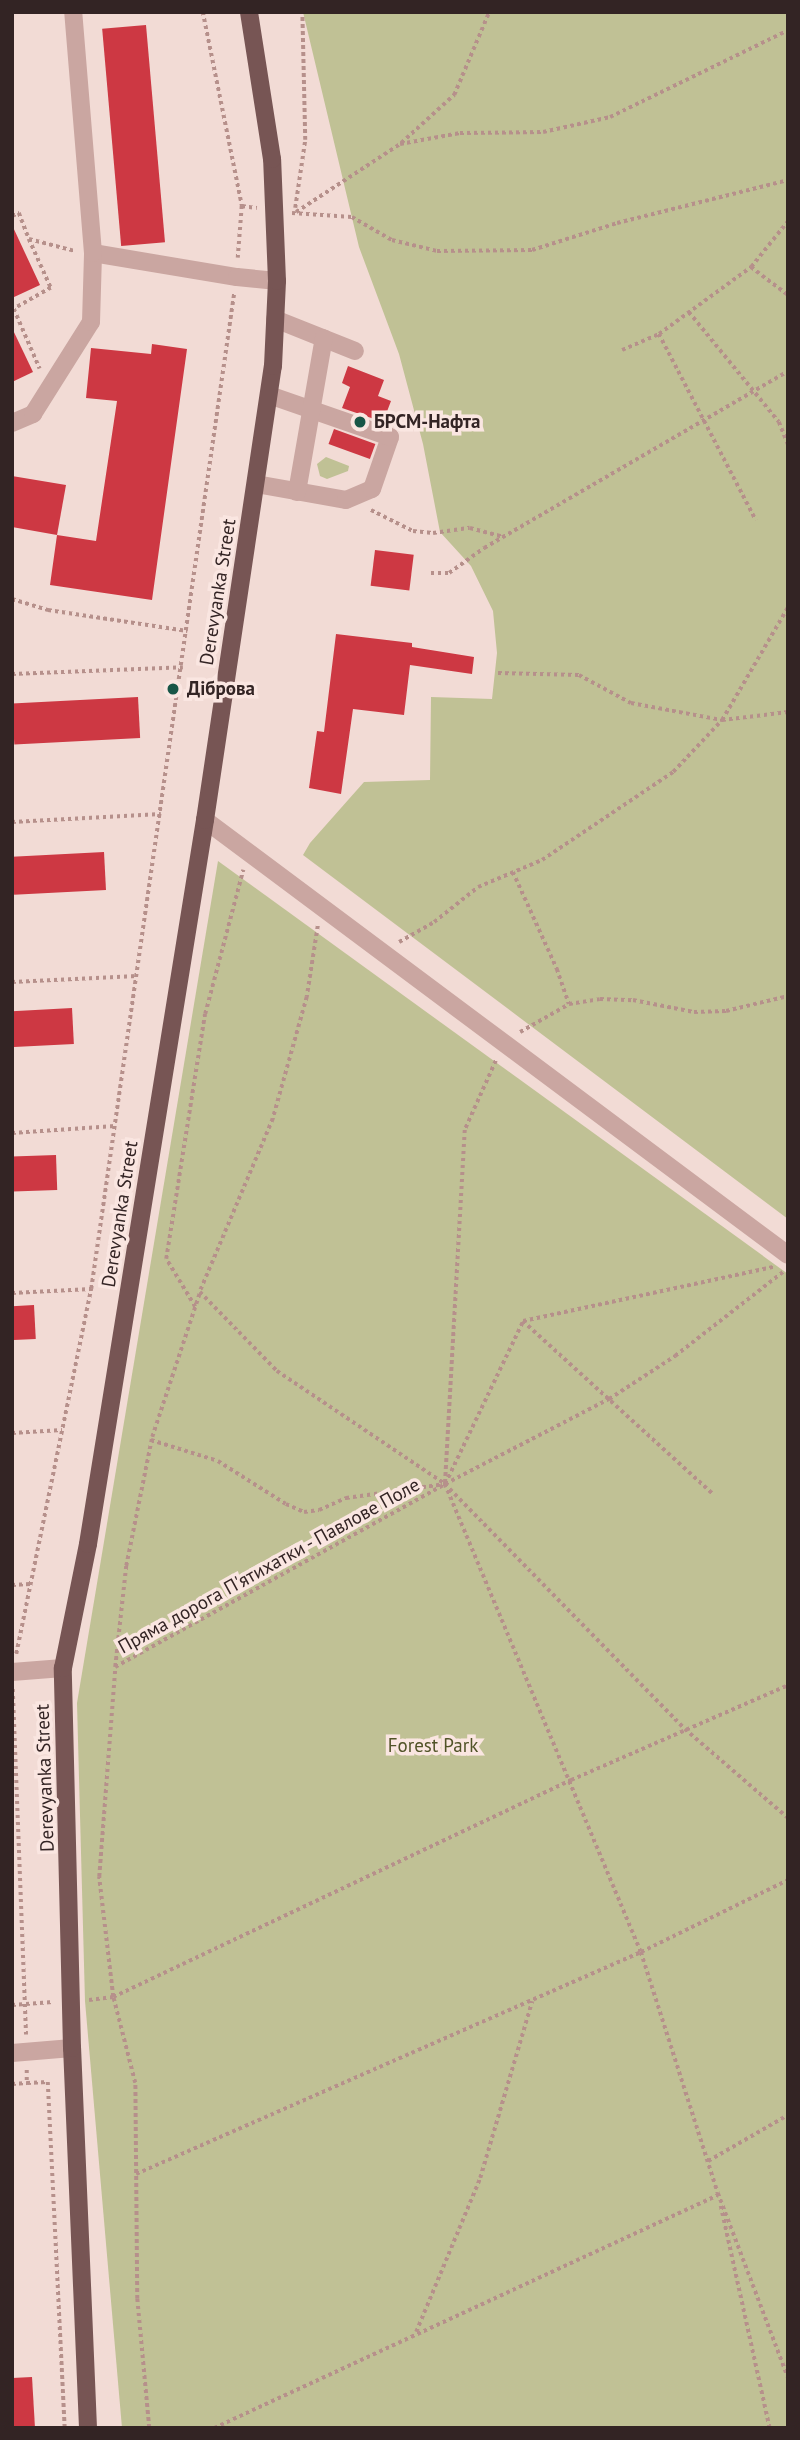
<!DOCTYPE html>
<meta charset="utf-8">
<style>
body{margin:0}
#map{position:relative;width:800px;height:2440px;overflow:hidden;background:#f2dbd5;font-family:"PT Sans",sans-serif}
div>[style]{position:absolute}
.green>*{inset:0;background:#c0c195}
.building>*{inset:0;background:#cd3843;transform-origin:0 0}
.path>*{height:3.5px;margin-top:-1.75px;transform-origin:0;background:repeating-linear-gradient(90deg,#b6908b 0 3.5px,transparent 0 7px)}
.minor>*{height:18px;margin:-9px;padding:0 9px;transform-origin:9px;border-radius:9px;background:#caa6a1}
.major>*{height:18px;margin:-9px;padding:0 9px;transform-origin:9px;border-radius:9px;background:#775554}
.dots>*{width:19px;height:19px;translate:-50% -50%;box-sizing:border-box;border:4px solid #fae6e1;border-radius:50%}
span{translate:-50% -50%;white-space:nowrap;text-align:center;line-height:1.15;-webkit-text-stroke:7px #fae6e1;paint-order:stroke}
.poi-label{font-size:19px;color:#332424;font-weight:700}
.left{translate:0 -50%;text-align:left}
.street-label{font-size:19px;color:#332424}
.park-label{font-size:19px;color:#515327}
.frame{position:absolute;inset:0;border:14px solid #332424;pointer-events:none}
</style>
<div id="map">
<div class="green">
<div style="clip-path:polygon(303px 12px,788px 12px,788px 1219px,303px 855px,310px 843px,364px 782px,430px 780px,431px 697px,492px 699px,497px 653px,493px 611px,471px 566px,440px 532px,423px 444px,399px 354px,359px 247px)"></div>
<div style="clip-path:polygon(326px 457px,349px 466px,348px 471px,327px 479px,320px 476px,317px 464px)"></div>
<div style="clip-path:polygon(218px 861px,788px 1274px,788px 2428px,122px 2428px,85px 2001px,77px 1703px)"></div>
</div>
<div class="building">
<div style="left:146px;top:25px;width:218px;height:44px;rotate:85deg"></div>
<div style="clip-path:polygon(12px 225px,40px 285px,12px 298px)"></div>
<div style="clip-path:polygon(12px 328px,33px 372px,12px 382px)"></div>
<div style="clip-path:polygon(152px 344px,187px 349px,152px 600px,50px 585px,57px 535px,96px 541px,117px 401px,86px 398px,91px 348px,151px 354px)"></div>
<div style="clip-path:polygon(348px 366px,384px 380px,378px 396px,391px 401px,383px 422px,342px 408px,350px 387px,342px 383px)"></div>
<div style="left:334px;top:429px;width:44px;height:16px;rotate:20deg"></div>
<div style="clip-path:polygon(12px 476px,66px 485px,57px 535px,12px 527px)"></div>
<div style="left:375px;top:550px;width:39px;height:36px;rotate:7deg"></div>
<div style="clip-path:polygon(336px 634px,412px 643px,412px 647px,474px 657px,472px 674px,410px 665px,404px 715px,353px 709px,341px 794px,309px 788px,317px 731px,324px 732px)"></div>
<div style="left:138px;top:697px;width:41px;height:126px;rotate:87deg"></div>
<div style="left:104px;top:852px;width:38px;height:92px;rotate:87deg"></div>
<div style="left:72px;top:1008px;width:36px;height:60px;rotate:87deg"></div>
<div style="left:56px;top:1155px;width:35px;height:44px;rotate:88deg"></div>
<div style="left:34px;top:1305px;width:34px;height:22px;rotate:87deg"></div>
<div style="clip-path:polygon(32px 2377px,35px 2428px,12px 2428px,12px 2378px)"></div>
</div>
<div class="path">
<div style="left:203px;top:12px;width:198px;rotate:78.6deg"></div>
<div style="left:242px;top:206px;width:52px;rotate:94.4deg"></div>
<div style="left:401px;top:143px;width:72px;rotate:-42.2deg"></div>
<div style="left:454px;top:95px;width:90px;rotate:-67.1deg"></div>
<div style="left:242px;top:206px;width:15px;rotate:8deg"></div>
<div style="left:295px;top:208px;width:69px;rotate:-81.6deg"></div>
<div style="left:305px;top:140px;width:128px;rotate:-91.3deg"></div>
<div style="left:296px;top:212px;width:124px;rotate:-33.2deg"></div>
<div style="left:400px;top:144px;width:61px;rotate:-10.4deg"></div>
<div style="left:460px;top:133px;width:83px;rotate:-0.7deg"></div>
<div style="left:543px;top:132px;width:69px;rotate:-12.6deg"></div>
<div style="left:610px;top:117px;width:198px;rotate:-26deg"></div>
<div style="left:292px;top:213px;width:60px;rotate:3.8deg"></div>
<div style="left:352px;top:217px;width:46px;rotate:29.9deg"></div>
<div style="left:392px;top:240px;width:46px;rotate:13.7deg"></div>
<div style="left:437px;top:251px;width:95px;rotate:-0.6deg"></div>
<div style="left:532px;top:250px;width:89px;rotate:-17.6deg"></div>
<div style="left:617px;top:223px;width:176px;rotate:-14.1deg"></div>
<div style="left:12px;top:216px;width:8px;rotate:-23deg"></div>
<div style="left:19px;top:213px;width:28px;rotate:69deg"></div>
<div style="left:29px;top:239px;width:48px;rotate:14.6deg"></div>
<div style="left:29px;top:239px;width:54px;rotate:65.8deg"></div>
<div style="left:51px;top:288px;width:43px;rotate:150.4deg"></div>
<div style="left:14px;top:309px;width:65px;rotate:66.6deg"></div>
<div style="left:751px;top:267px;width:46px;rotate:37.1deg"></div>
<div style="left:689px;top:312px;width:142px;rotate:50.7deg"></div>
<div style="left:779px;top:422px;width:24px;rotate:68deg"></div>
<div style="left:659px;top:334px;width:210px;rotate:62.5deg"></div>
<div style="left:622px;top:350px;width:40px;rotate:-23.4deg"></div>
<div style="left:659px;top:334px;width:114px;rotate:-36.1deg"></div>
<div style="left:751px;top:267px;width:59px;rotate:-51.2deg"></div>
<div style="left:371px;top:510px;width:47px;rotate:26.6deg"></div>
<div style="left:413px;top:531px;width:20px;rotate:6deg"></div>
<div style="left:433px;top:533px;width:37px;rotate:-8deg"></div>
<div style="left:470px;top:528px;width:34px;rotate:15deg"></div>
<div style="left:431px;top:573px;width:18px"></div>
<div style="left:449px;top:573px;width:43px;rotate:-35.5deg"></div>
<div style="left:484px;top:548px;width:352px;rotate:-30.2deg"></div>
<div style="left:12px;top:599px;width:38px;rotate:17deg"></div>
<div style="left:48px;top:610px;width:141px;rotate:8.6deg"></div>
<div style="left:498px;top:673px;width:81px;rotate:1.4deg"></div>
<div style="left:579px;top:675px;width:59px;rotate:28.3deg"></div>
<div style="left:631px;top:703px;width:93px;rotate:10.6deg"></div>
<div style="left:722px;top:720px;width:66px;rotate:-6.9deg"></div>
<div style="left:12px;top:674px;width:171px;rotate:-2.3deg"></div>
<div style="left:12px;top:822px;width:149px;rotate:-3.1deg"></div>
<div style="left:513px;top:872px;width:107px;rotate:65.6deg"></div>
<div style="left:557px;top:969px;width:37px;rotate:71deg"></div>
<div style="left:318px;top:926px;width:72px;rotate:98.8deg"></div>
<div style="left:307px;top:997px;width:127px;rotate:105.6deg"></div>
<div style="left:273px;top:1119px;width:188px;rotate:112.9deg"></div>
<div style="left:200px;top:1292px;width:110px;rotate:45.7deg"></div>
<div style="left:277px;top:1371px;width:202px;rotate:33.9deg"></div>
<div style="left:445px;top:1484px;width:343px;rotate:45.6deg"></div>
<div style="left:685px;top:1729px;width:136px;rotate:40.8deg"></div>
<div style="left:399px;top:942px;width:40px;rotate:-29.7deg"></div>
<div style="left:434px;top:922px;width:56px;rotate:-38.5deg"></div>
<div style="left:478px;top:887px;width:69px;rotate:-22.9deg"></div>
<div style="left:542px;top:860px;width:158px;rotate:-33.9deg"></div>
<div style="left:673px;top:772px;width:71px;rotate:-46.7deg"></div>
<div style="left:722px;top:720px;width:131px;rotate:-59.7deg"></div>
<div style="left:12px;top:982px;width:125px;rotate:-2.7deg"></div>
<div style="left:520px;top:1032px;width:56px;rotate:-29.7deg"></div>
<div style="left:569px;top:1004px;width:31px;rotate:-9deg"></div>
<div style="left:600px;top:999px;width:33px;rotate:2deg"></div>
<div style="left:633px;top:1000px;width:62px;rotate:11.1deg"></div>
<div style="left:694px;top:1012px;width:32px;rotate:-2deg"></div>
<div style="left:726px;top:1011px;width:64px;rotate:-13.6deg"></div>
<div style="left:496px;top:1061px;width:76px;rotate:114.2deg"></div>
<div style="left:465px;top:1130px;width:355px;rotate:93.2deg"></div>
<div style="left:445px;top:1484px;width:507px;rotate:67.28deg"></div>
<div style="left:641px;top:1952px;width:253px;rotate:72.3deg"></div>
<div style="left:718px;top:2193px;width:197px;rotate:69.2deg"></div>
<div style="left:12px;top:1133px;width:103px;rotate:-3.9deg"></div>
<div style="left:12px;top:1293px;width:79px;rotate:-2.9deg"></div>
<div style="left:195px;top:1307px;width:56px;rotate:-121.1deg"></div>
<div style="left:166px;top:1259px;width:248px;rotate:-81deg"></div>
<div style="left:205px;top:1014px;width:149px;rotate:-75.2deg"></div>
<div style="left:523px;top:1321px;width:257px;rotate:42.3deg"></div>
<div style="left:12px;top:1433px;width:50px;rotate:-3.4deg"></div>
<div style="left:151px;top:1440px;width:70px;rotate:17.4deg"></div>
<div style="left:218px;top:1461px;width:80px;rotate:32.3deg"></div>
<div style="left:286px;top:1504px;width:20px;rotate:24deg"></div>
<div style="left:304px;top:1512px;width:15px;rotate:-8deg"></div>
<div style="left:319px;top:1510px;width:30px;rotate:-24deg"></div>
<div style="left:346px;top:1498px;width:100px;rotate:-8deg"></div>
<div style="left:445px;top:1484px;width:185px;rotate:-27.4deg"></div>
<div style="left:609px;top:1399px;width:79px;rotate:-33.1deg"></div>
<div style="left:675px;top:1356px;width:137px;rotate:-37.9deg"></div>
<div style="left:12px;top:1585px;width:18px;rotate:-3deg"></div>
<div style="left:16px;top:1654px;width:373px;rotate:-78.4deg"></div>
<div style="left:91px;top:1289px;width:1006px;rotate:-81.83deg"></div>
<div style="left:115px;top:1667px;width:377px;rotate:-29deg"></div>
<div style="left:445px;top:1484px;width:181px;rotate:-64.4deg"></div>
<div style="left:523px;top:1321px;width:256px;rotate:-12.2deg"></div>
<div style="left:13px;top:1689px;width:346px;rotate:87.8deg"></div>
<div style="left:89px;top:2000px;width:24px;rotate:-7deg"></div>
<div style="left:113px;top:1997px;width:507px;rotate:-25.35deg"></div>
<div style="left:571px;top:1780px;width:237px;rotate:-23.6deg"></div>
<div style="left:12px;top:2005px;width:41px;rotate:-4.2deg"></div>
<div style="left:27px;top:2070px;width:13px;rotate:90deg"></div>
<div style="left:27px;top:2083px;width:21px;rotate:-3deg"></div>
<div style="left:48px;top:2082px;width:346px;rotate:87.2deg"></div>
<div style="left:12px;top:2084px;width:15px;rotate:-4deg"></div>
<div style="left:708px;top:2161px;width:92px;rotate:-29.9deg"></div>
<div style="left:136px;top:2174px;width:552px;rotate:-23.73deg"></div>
<div style="left:641px;top:1952px;width:164px;rotate:-26.1deg"></div>
<div style="left:721px;top:2206px;width:227px;rotate:77.6deg"></div>
<div style="left:416px;top:2332px;width:167px;rotate:-67.4deg"></div>
<div style="left:480px;top:2178px;width:184px;rotate:-73.6deg"></div>
<div style="left:149px;top:2428px;width:130px;rotate:-95.3deg"></div>
<div style="left:137px;top:2299px;width:216px;rotate:-90.5deg"></div>
<div style="left:135px;top:2083px;width:89px;rotate:-104.3deg"></div>
<div style="left:113px;top:1997px;width:121px;rotate:-96.7deg"></div>
<div style="left:99px;top:1877px;width:211px;rotate:-85.6deg"></div>
<div style="left:115px;top:1667px;width:102px;rotate:-83.8deg"></div>
<div style="left:126px;top:1566px;width:132px;rotate:-78.6deg"></div>
<div style="left:152px;top:1437px;width:153px;rotate:-71.7deg"></div>
<div style="left:214px;top:2428px;width:555px;rotate:-24.81deg"></div>
</div>
<div class="minor">
<div style="left:93px;top:253px;width:146px;rotate:9.5deg"></div>
<div style="left:237px;top:277px;width:40px;rotate:5.7deg"></div>
<div style="left:275px;top:319px;width:86px;rotate:21.8deg"></div>
<div style="left:12px;top:423px;width:23px;rotate:-23deg"></div>
<div style="left:33px;top:414px;width:109px;rotate:-57.8deg"></div>
<div style="left:91px;top:322px;width:69px;rotate:-88.3deg"></div>
<div style="left:93px;top:253px;width:242px;rotate:-94.7deg"></div>
<div style="left:256px;top:484px;width:91px;rotate:10.1deg"></div>
<div style="left:346px;top:500px;width:28px;rotate:-23deg"></div>
<div style="left:372px;top:489px;width:55px;rotate:-70.9deg"></div>
<div style="left:390px;top:437px;width:128px;rotate:-160.9deg"></div>
<div style="left:297px;top:492px;width:156px;rotate:-80.1deg"></div>
<div style="left:205px;top:820px;width:727px;rotate:36.73deg"></div>
<div style="left:12px;top:1672px;width:51px;rotate:-4.5deg"></div>
<div style="left:12px;top:2053px;width:60px;rotate:-4.8deg"></div>
</div>
<div class="major">
<div style="left:88px;top:2428px;width:380px;rotate:-92.4deg"></div>
<div style="left:72px;top:2048px;width:380px;rotate:-91.4deg"></div>
<div style="left:63px;top:1668px;width:126px;rotate:-78.6deg"></div>
<div style="left:88px;top:1544px;width:733px;rotate:-80.82deg"></div>
<div style="left:205px;top:820px;width:459px;rotate:-81.5deg"></div>
<div style="left:273px;top:366px;width:85px;rotate:-87.3deg"></div>
<div style="left:277px;top:281px;width:122px;rotate:-92.3deg"></div>
<div style="left:272px;top:159px;width:149px;rotate:-98.9deg"></div>
</div>
<div class="dots">
<div style="left:360px;top:422px;background:#185647"></div>
<div style="left:173px;top:689px;background:#185647"></div>
</div>
<div class="poi-label">
<span class="left" style="left:374px;top:422px">БРСМ-Нафта</span>
<span class="left" style="left:187px;top:689px">Діброва</span>
</div>
<div class="street-label">
<span style="left:218px;top:592px;rotate:-81deg">Derevyanka Street</span>
<span style="left:120px;top:1214px;rotate:-81deg">Derevyanka Street</span>
<span style="left:269px;top:1566px;rotate:-29deg">Пряма дорога П'ятихатки - Павлове Поле</span>
<span style="left:45px;top:1778px;rotate:-92deg">Derevyanka Street</span>
</div>
<div class="park-label">
<span style="left:433px;top:1746px">Forest Park</span>
</div>
<div class="frame"></div>
</div>
